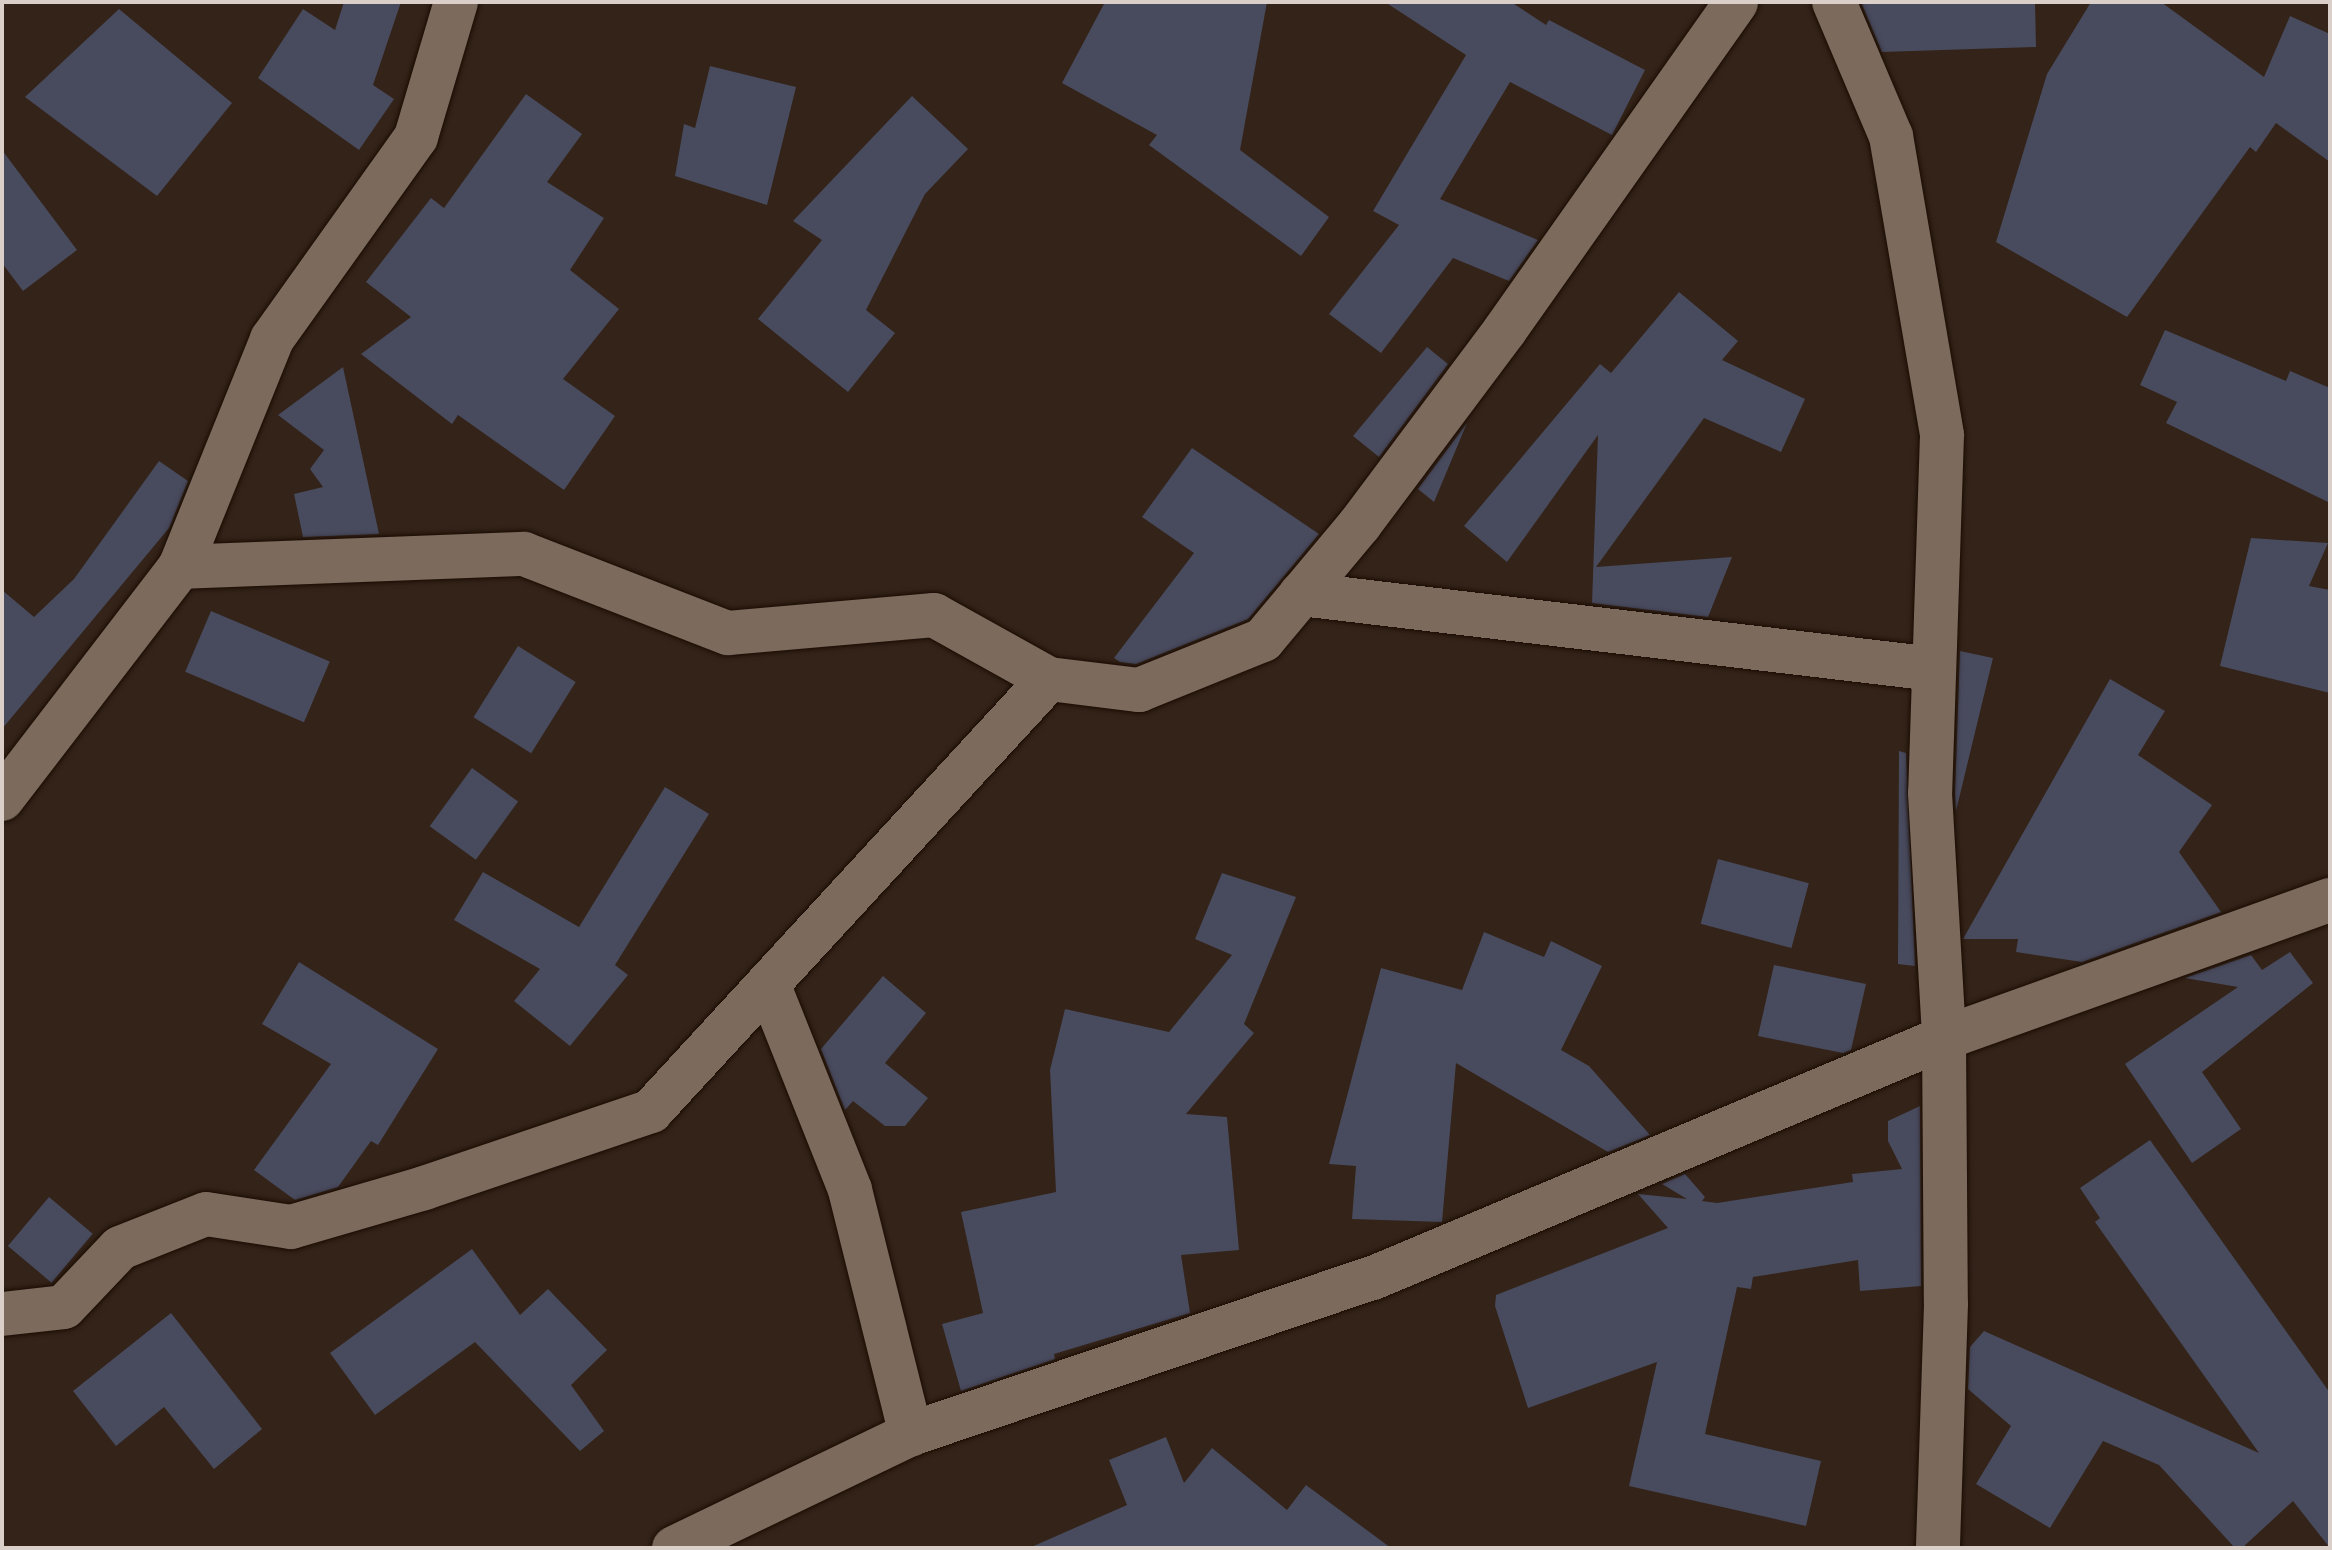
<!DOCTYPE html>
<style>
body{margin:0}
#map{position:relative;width:2332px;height:1550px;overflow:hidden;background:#332318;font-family:"Space Grotesk",sans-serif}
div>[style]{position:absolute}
.building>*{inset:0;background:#484a5d;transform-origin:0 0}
.roads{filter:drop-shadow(0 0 2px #1a0c03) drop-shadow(0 0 2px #1a0c03)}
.minor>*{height:44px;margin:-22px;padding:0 22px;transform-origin:22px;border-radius:22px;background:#7c6a5d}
span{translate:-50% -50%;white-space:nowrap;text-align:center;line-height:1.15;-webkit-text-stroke:8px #332318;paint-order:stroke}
.frame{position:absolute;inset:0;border:4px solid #dbd0c9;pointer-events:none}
</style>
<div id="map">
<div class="building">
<div style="clip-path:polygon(344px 2px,401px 2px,373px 85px,394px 99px,359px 150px,258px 78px,303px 9px,335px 30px)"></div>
<div style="clip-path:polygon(1105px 2px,1267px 2px,1240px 150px,1329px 217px,1301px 256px,1149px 145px,1157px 135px,1062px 83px)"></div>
<div style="clip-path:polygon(1385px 2px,1511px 2px,1546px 25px,1549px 20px,1645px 70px,1612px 135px,1510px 82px,1440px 199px,1538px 240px,1509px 281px,1453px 258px,1381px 353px,1329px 314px,1399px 225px,1373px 211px,1466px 55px)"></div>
<div style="clip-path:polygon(1861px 2px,2035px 2px,2036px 47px,1882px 52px)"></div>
<div style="clip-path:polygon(2091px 2px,2161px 2px,2264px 77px,2290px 16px,2330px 34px,2330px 162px,2276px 123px,2256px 152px,2250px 147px,2127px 317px,1996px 242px,2047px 74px)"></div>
<div style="clip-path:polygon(119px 9px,232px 103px,157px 196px,25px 97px)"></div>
<div style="clip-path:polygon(710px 66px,796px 87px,767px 205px,675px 176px,684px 124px,695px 128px)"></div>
<div style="clip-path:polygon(526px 94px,582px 134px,547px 182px,604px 218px,570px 270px,619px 309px,563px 379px,615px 416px,564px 490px,458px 415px,452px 424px,361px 354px,411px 317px,366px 282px,431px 198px,444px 208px)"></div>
<div style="clip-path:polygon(912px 96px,968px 149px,925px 194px,866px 310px,895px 333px,848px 392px,758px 319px,822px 240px,793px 221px)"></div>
<div style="clip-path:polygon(2px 150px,77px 250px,23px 291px,2px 263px)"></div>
<div style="clip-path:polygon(1679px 292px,1738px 341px,1722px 360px,1805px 399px,1781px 452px,1704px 418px,1596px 567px,1732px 557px,1708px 617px,1592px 603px,1598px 435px,1507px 562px,1464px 526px,1600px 364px,1611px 373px)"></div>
<div style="clip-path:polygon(2165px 330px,2286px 381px,2290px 371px,2330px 388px,2330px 503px,2166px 423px,2177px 402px,2140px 385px)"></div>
<div style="clip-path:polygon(1427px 347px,1448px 364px,1379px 457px,1353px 436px)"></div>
<div style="clip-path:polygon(343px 367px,379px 534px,303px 537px,294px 494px,323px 487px,310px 469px,324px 450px,278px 415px)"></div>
<div style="clip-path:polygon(1467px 423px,1434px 502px,1418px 489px)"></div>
<div style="clip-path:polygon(1192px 448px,1319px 534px,1248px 619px,1136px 664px,1120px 662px,1114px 658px,1194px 553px,1142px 517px)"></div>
<div style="clip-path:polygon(159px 461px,188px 481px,169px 528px,2px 729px,2px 590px,34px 617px,74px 579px)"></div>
<div style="clip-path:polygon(2251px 538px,2328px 543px,2309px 586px,2330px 590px,2330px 693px,2220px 666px)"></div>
<div style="left:211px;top:611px;width:129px;height:66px;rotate:23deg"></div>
<div style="left:518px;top:646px;width:68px;height:84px;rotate:32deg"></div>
<div style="clip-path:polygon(1960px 651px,1993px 658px,1956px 811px,1955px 793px)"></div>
<div style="clip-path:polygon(2110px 679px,2165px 711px,2138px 755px,2212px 805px,2179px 852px,2221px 912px,2082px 962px,2016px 952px,2018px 939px,1963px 939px)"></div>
<div style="clip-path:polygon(1899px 751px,1906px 753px,1915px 966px,1898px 964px)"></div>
<div style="left:472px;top:768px;width:57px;height:72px;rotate:36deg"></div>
<div style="clip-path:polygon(665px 787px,709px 814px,615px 965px,628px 975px,570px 1046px,514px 1001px,540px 969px,454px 920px,483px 872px,579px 927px)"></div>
<div style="left:1718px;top:859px;width:94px;height:67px;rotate:15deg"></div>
<div style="clip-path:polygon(1222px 873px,1296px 897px,1244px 1024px,1254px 1033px,1186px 1114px,1227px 1117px,1239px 1250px,1181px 1255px,1190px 1313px,1054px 1354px,1055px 1359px,961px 1391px,942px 1324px,983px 1313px,961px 1212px,1056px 1192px,1050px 1070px,1065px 1009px,1169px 1032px,1232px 955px,1195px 939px)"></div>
<div style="clip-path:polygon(1484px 932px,1544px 957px,1551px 941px,1602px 966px,1561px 1050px,1589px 1066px,1650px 1135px,1608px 1152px,1456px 1063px,1442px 1222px,1352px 1219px,1356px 1166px,1329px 1164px,1381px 968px,1462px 990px)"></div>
<div style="clip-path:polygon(2290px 952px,2313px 983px,2202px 1072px,2241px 1129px,2192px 1163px,2125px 1064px,2238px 987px,2185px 978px,2251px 955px,2262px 970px)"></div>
<div style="clip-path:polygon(299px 962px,438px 1049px,378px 1145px,371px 1141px,338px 1187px,295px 1200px,254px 1170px,331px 1064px,262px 1024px)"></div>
<div style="clip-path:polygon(1774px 965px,1866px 984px,1851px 1050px,1843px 1053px,1758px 1036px)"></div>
<div style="clip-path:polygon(883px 976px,926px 1013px,885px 1063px,928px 1098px,905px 1126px,885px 1126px,853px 1101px,845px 1110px,821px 1049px)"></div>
<div style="clip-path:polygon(1920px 1106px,1921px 1286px,1860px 1291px,1858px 1260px,1753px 1277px,1751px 1289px,1737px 1287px,1705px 1434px,1821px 1461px,1806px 1526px,1629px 1486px,1657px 1362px,1528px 1408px,1495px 1306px,1496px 1295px,1668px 1228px,1638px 1194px,1687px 1199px,1662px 1184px,1685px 1174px,1705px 1197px,1702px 1201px,1717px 1203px,1853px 1182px,1852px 1174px,1902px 1169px,1888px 1141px,1888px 1121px)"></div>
<div style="clip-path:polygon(2150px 1140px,2330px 1393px,2330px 1548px,2293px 1501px,2242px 1548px,2235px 1548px,2159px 1465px,2103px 1441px,2050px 1528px,1976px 1484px,2011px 1426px,1968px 1389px,1970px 1347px,1984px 1331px,2259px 1453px,2095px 1222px,2100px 1218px,2080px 1188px)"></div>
<div style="left:49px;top:1197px;width:57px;height:64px;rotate:40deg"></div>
<div style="clip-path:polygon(472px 1249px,520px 1315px,548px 1289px,607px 1350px,571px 1385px,604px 1431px,580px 1451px,475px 1342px,375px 1415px,330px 1353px)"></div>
<div style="clip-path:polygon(171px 1313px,262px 1429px,214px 1469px,164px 1407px,116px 1446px,73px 1391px)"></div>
<div style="clip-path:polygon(1166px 1437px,1184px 1483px,1212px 1448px,1287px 1510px,1306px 1485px,1391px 1548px,1029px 1548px,1127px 1505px,1109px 1460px)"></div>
</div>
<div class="roads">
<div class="minor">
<div style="left:1834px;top:2px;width:146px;rotate:67deg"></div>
<div style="left:1891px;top:136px;width:303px;rotate:80.3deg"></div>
<div style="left:1942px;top:435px;width:358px;rotate:91.9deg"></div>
<div style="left:1930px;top:793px;width:245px;rotate:86.7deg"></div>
<div style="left:1944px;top:1038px;width:266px;rotate:89.6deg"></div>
<div style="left:1946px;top:1304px;width:244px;rotate:91.9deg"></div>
<div style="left:180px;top:567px;width:246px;rotate:-68deg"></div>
<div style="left:272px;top:339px;width:248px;rotate:-54.5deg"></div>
<div style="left:416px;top:137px;width:141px;rotate:-73.5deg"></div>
<div style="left:1301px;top:594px;width:637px;rotate:6.76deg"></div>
<div style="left:2px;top:799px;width:292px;rotate:-52.5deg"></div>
<div style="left:180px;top:567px;width:344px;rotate:-2.2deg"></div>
<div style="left:524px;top:554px;width:219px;rotate:21.2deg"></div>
<div style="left:728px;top:633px;width:207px;rotate:-5deg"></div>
<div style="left:934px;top:615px;width:132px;rotate:29.1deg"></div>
<div style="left:769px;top:986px;width:219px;rotate:68.3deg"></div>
<div style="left:850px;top:1190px;width:252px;rotate:76deg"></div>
<div style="left:2px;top:1314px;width:62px;rotate:-6.4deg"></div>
<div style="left:64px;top:1307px;width:81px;rotate:-46.5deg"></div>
<div style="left:120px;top:1248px;width:92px;rotate:-21.6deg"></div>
<div style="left:206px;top:1214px;width:86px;rotate:8.7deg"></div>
<div style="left:291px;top:1227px;width:139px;rotate:-16.3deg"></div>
<div style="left:424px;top:1188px;width:240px;rotate:-18.7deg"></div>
<div style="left:651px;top:1111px;width:587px;rotate:-47.35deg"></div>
<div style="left:1049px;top:679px;width:91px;rotate:7deg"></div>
<div style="left:1139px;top:690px;width:134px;rotate:-22deg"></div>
<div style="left:1263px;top:640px;width:151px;rotate:-50.1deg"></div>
<div style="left:1360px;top:524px;width:242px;rotate:-53.2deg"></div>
<div style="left:1505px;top:330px;width:401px;rotate:-54.8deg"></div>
<div style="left:674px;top:1548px;width:263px;rotate:-25.7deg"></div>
<div style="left:911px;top:1434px;width:488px;rotate:-18.7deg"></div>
<div style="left:1373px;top:1278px;width:619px;rotate:-22.8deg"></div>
<div style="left:1944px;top:1038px;width:410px;rotate:-19.7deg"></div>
</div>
</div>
<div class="frame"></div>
</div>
